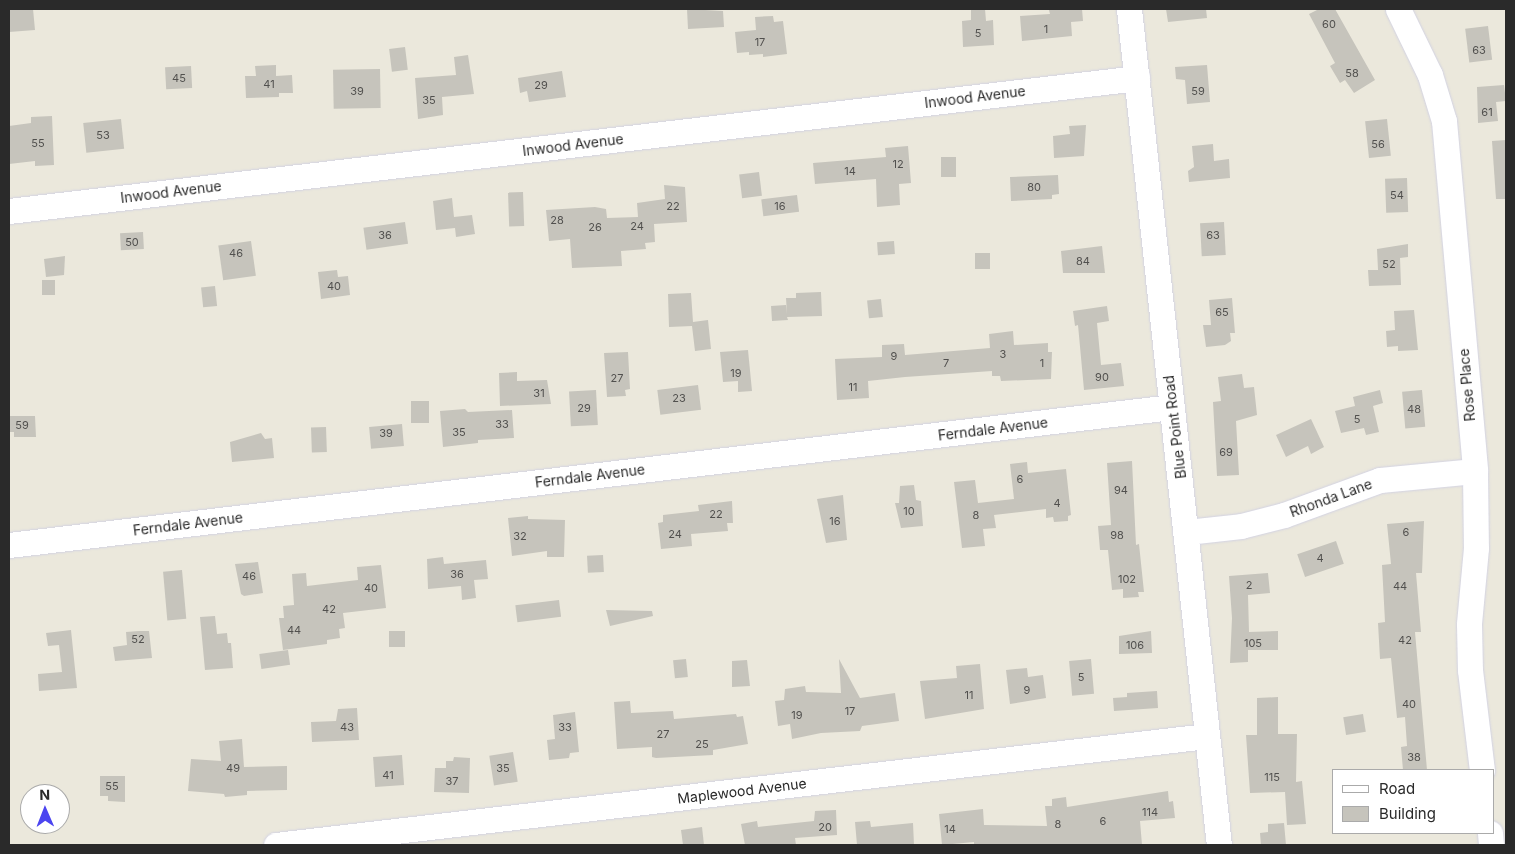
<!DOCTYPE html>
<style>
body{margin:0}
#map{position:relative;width:1515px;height:854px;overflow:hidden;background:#ebe8dc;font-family:Inter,sans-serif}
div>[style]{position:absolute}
.building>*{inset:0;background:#c6c4bc;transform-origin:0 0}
.roads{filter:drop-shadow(0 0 1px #d2d2e2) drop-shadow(0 0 1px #d2d2e2)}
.minor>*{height:25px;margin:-12.5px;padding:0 12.5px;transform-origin:12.5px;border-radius:12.5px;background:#fff}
span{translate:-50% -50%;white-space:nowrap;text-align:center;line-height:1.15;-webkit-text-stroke:4px #fff;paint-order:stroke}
.number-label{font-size:11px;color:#51504e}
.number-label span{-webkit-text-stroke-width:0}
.street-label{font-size:14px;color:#2a2a2a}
.frame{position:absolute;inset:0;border:10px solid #2a2a2a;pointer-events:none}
.legend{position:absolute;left:1332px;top:769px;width:162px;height:65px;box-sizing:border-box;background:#fff;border:1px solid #aaa;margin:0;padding:6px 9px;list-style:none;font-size:15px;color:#2a2a2a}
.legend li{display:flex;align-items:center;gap:10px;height:25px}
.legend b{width:25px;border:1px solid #aaa}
.north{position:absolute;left:20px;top:784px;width:50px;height:50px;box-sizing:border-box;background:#fff;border:1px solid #aaa;border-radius:50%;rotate:359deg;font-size:14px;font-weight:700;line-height:20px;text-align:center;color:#2a2a2a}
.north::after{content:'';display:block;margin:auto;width:18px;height:22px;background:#4c45f0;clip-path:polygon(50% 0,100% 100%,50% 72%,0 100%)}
</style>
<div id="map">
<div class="building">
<div style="clip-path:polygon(9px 9px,33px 9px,35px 30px,9px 32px)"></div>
<div style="clip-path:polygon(687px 9px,723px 11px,724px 27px,688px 29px)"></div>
<div style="clip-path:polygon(985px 9px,986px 21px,993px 20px,994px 45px,963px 47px,962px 21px,971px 20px,971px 10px)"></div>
<div style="clip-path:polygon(1063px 9px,1082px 9px,1083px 21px,1071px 22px,1072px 36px,1022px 41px,1020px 16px,1050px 14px,1049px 10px)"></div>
<div style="clip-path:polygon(1166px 9px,1206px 9px,1207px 18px,1168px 22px)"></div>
<div style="clip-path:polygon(1319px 9px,1335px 9px,1375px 80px,1354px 93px,1345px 80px,1340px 83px,1330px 66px,1335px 63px,1309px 14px)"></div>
<div style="clip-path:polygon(773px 16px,774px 22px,783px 21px,787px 54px,763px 57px,763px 54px,749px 55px,749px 52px,737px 53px,735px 32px,756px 30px,755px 17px)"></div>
<div style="left:1488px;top:26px;width:34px;height:23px;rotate:83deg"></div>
<div style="left:405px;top:47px;width:23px;height:16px;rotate:83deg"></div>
<div style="clip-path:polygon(468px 55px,474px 94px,442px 97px,443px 115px,418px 119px,415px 78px,456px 75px,454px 57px)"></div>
<div style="clip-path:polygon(276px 65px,276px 76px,292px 75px,293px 93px,279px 93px,279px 97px,246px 98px,245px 76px,256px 76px,255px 66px)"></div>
<div style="clip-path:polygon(1207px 65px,1210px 102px,1187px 104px,1185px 80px,1176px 79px,1175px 67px)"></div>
<div style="left:191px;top:66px;width:22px;height:26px;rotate:87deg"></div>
<div style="left:380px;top:69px;width:39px;height:47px;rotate:89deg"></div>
<div style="clip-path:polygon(562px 71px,566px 97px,529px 102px,527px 91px,520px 93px,518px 78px)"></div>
<div style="clip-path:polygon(1504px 85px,1506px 101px,1496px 102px,1498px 121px,1478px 123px,1477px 87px)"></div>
<div style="clip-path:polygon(52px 116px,54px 165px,35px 166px,35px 161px,9px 164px,9px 126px,31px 123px,31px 117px)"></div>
<div style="left:121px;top:119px;width:30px;height:38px;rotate:84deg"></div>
<div style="left:1387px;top:119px;width:37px;height:22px;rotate:84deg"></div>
<div style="clip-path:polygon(1086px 125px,1084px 156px,1054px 158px,1053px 136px,1070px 134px,1069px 126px)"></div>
<div style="clip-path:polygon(1506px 140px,1506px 199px,1496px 199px,1492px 141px)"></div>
<div style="clip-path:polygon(1213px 144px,1214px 161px,1229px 159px,1230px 178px,1189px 182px,1188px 171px,1194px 167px,1192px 146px)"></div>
<div style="clip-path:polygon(908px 146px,911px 183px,899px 184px,900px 205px,877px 207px,876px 179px,815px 184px,813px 163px,886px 157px,885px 148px)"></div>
<div style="left:941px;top:157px;width:15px;height:20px"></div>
<div style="left:759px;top:172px;width:24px;height:20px;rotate:83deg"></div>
<div style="clip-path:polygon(1058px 175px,1059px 194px,1052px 195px,1052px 199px,1011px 201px,1010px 177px)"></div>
<div style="left:1407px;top:178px;width:34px;height:22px;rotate:88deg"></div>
<div style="clip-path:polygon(664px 185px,685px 187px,687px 222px,654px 224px,655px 242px,645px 243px,646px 249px,621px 251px,622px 266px,572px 268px,570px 239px,549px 241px,546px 210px,595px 207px,606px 209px,607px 218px,638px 217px,637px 203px,665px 199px)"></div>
<div style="left:523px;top:192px;width:34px;height:15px;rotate:88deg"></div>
<div style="left:797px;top:195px;width:17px;height:36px;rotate:83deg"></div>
<div style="clip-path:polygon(452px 198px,454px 217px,472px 215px,475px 234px,456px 237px,455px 228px,436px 230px,433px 201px)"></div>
<div style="left:405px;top:222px;width:22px;height:42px;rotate:82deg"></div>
<div style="left:1224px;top:222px;width:33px;height:24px;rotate:87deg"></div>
<div style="left:143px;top:232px;width:17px;height:23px;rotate:87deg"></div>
<div style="left:251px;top:241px;width:35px;height:33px;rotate:82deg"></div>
<div style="left:894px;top:241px;width:13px;height:17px;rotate:86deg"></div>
<div style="clip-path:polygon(1408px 244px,1408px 257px,1400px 258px,1401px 285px,1369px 286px,1368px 270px,1378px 270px,1377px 249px)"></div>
<div style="clip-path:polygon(1102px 246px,1105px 273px,1063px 273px,1061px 251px)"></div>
<div style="left:975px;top:253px;width:15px;height:16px"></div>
<div style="clip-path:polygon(65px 256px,64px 275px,46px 277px,44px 259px)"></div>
<div style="clip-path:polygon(337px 270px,338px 277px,348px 276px,350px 295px,321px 299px,318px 272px)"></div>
<div style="left:42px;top:280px;width:13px;height:15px"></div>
<div style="left:215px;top:286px;width:20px;height:14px;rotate:84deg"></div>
<div style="clip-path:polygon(821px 292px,822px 316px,787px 317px,788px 320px,772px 321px,771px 306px,786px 305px,787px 314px,786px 298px,796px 298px,796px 293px)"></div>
<div style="clip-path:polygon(691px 293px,693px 322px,708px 320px,711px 349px,695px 351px,692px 326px,669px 327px,668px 294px)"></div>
<div style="clip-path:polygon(1232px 298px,1235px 333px,1230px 333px,1231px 341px,1225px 345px,1206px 347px,1203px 325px,1211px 325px,1209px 300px)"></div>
<div style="left:881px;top:299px;width:18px;height:14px;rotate:84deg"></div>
<div style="clip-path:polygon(1107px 306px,1109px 321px,1097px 323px,1101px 365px,1121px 363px,1124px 386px,1084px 390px,1078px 325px,1075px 326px,1073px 311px)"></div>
<div style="clip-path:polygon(1414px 310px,1418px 350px,1398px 351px,1398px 346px,1387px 347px,1386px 331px,1395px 330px,1394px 311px)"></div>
<div style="clip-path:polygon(1013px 331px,1014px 345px,1048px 343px,1048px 352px,1052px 352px,1051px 379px,1001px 381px,1000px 376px,992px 376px,992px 371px,905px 377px,868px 381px,869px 398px,837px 400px,835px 359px,882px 357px,882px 345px,904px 344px,905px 355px,990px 348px,989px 334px)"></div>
<div style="clip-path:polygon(748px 350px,752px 391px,738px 392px,738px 381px,723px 382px,720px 352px)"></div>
<div style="clip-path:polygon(628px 352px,630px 389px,625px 390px,626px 396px,607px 397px,604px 353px)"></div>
<div style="clip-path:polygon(517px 372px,517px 381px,547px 380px,551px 404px,500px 406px,499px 373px)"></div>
<div style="clip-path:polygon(1242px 374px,1244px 388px,1254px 387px,1257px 415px,1236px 421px,1239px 475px,1217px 476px,1213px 402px,1221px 401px,1218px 377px)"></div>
<div style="left:698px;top:385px;width:25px;height:41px;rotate:83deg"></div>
<div style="left:596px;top:390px;width:35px;height:27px;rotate:87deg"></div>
<div style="clip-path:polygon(1380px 390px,1383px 403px,1373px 406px,1379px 432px,1366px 435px,1364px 428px,1341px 433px,1335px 411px,1355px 406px,1353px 397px)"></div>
<div style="left:1422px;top:390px;width:37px;height:20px;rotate:85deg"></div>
<div style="left:411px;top:401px;width:18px;height:22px"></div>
<div style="clip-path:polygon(465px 409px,468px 412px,512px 410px,514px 438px,478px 440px,478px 443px,443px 447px,440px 411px)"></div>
<div style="clip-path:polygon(9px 416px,35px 416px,36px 437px,14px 437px,14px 432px,9px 432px)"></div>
<div style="clip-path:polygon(1311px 419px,1324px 447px,1311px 454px,1308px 446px,1286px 457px,1276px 435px)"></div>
<div style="left:402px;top:424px;width:22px;height:33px;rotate:85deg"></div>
<div style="left:326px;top:427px;width:25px;height:15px;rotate:88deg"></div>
<div style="clip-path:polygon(261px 433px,265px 439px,272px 438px,274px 458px,232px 462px,230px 442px)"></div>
<div style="clip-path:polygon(1132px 461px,1136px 545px,1139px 544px,1144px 592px,1138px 592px,1139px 597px,1123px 598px,1123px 589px,1112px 590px,1108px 550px,1100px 550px,1098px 526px,1111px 525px,1107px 463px)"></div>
<div style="clip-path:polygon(1027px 462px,1028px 473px,1066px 469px,1071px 515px,1068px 516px,1068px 521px,1054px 522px,1053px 517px,1046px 518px,1046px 509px,994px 515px,996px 528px,983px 529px,985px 546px,962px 548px,954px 482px,975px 480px,978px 503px,1014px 499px,1010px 464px)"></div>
<div style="clip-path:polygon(914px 485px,916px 500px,921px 501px,923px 526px,901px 528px,895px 503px,899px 503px,900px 486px)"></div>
<div style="clip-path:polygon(843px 495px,847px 540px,826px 543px,817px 499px)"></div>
<div style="clip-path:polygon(732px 501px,733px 523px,727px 523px,728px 531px,691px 534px,692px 546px,661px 549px,658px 523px,663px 522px,663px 515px,699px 511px,698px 505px)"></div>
<div style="clip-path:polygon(528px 516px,528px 519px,565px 520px,564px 557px,547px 557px,547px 551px,512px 556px,508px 518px)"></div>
<div style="clip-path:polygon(1424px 521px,1422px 573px,1416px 573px,1421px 632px,1415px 632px,1427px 770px,1403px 770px,1401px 747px,1407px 746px,1405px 717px,1397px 718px,1391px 658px,1380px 659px,1378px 623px,1385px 622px,1382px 565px,1391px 564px,1387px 524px)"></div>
<div style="left:1336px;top:541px;width:24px;height:41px;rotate:71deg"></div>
<div style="left:603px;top:555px;width:17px;height:16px;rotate:87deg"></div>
<div style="clip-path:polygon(443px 557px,444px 564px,486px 560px,488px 579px,474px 580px,476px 598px,462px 600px,461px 586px,428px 589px,427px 559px)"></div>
<div style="clip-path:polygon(258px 562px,263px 593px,244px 596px,241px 594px,235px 564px)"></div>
<div style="clip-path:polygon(381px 565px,386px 608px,343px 613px,345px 628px,339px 629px,340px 638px,327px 640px,327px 644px,283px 650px,279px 618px,284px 618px,283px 606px,294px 605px,292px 574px,306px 573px,307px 586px,358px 580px,357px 567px)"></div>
<div style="left:182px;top:570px;width:49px;height:19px;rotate:85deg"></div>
<div style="clip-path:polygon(1268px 573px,1270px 593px,1248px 595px,1249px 632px,1278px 631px,1278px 650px,1248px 650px,1248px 662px,1230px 663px,1232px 618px,1229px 576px)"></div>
<div style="left:559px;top:600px;width:17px;height:44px;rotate:83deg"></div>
<div style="clip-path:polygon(606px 610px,652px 611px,653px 616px,610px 626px)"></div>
<div style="clip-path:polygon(215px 616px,217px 634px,227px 633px,228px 643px,231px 643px,233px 668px,205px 670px,200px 617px)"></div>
<div style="clip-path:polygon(71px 630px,77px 688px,39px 691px,38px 674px,62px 672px,59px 645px,48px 646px,46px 633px)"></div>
<div style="clip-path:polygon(139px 631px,149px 631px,152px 658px,115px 661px,113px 647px,127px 645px,126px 632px)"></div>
<div style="left:389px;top:631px;width:16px;height:16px"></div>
<div style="clip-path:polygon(1151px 631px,1152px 653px,1119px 654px,1119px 636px)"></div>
<div style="left:288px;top:650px;width:15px;height:29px;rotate:82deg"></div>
<div style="left:686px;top:659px;width:18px;height:13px;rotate:84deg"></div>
<div style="clip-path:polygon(839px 659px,860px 698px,895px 693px,899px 721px,862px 726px,860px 731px,821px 733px,792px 739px,790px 724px,778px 726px,775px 701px,784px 700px,785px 689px,805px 686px,806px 692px,841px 693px)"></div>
<div style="left:1091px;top:659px;width:35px;height:22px;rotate:85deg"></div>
<div style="clip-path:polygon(747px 660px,750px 686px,732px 687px,732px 661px)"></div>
<div style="clip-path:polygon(980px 664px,984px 709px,925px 719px,920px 681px,957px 678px,956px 666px)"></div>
<div style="clip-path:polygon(1027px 668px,1028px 677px,1043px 675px,1046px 698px,1010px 704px,1006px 670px)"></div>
<div style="clip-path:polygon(1157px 691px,1158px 708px,1114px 711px,1113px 698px,1127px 697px,1127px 693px)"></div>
<div style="clip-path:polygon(1278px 697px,1278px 734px,1297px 734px,1296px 782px,1302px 781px,1306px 824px,1287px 825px,1285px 792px,1250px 793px,1246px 735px,1257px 735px,1257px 698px)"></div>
<div style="clip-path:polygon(630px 701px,631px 713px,673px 711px,674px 719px,736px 714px,737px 717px,743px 716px,748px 744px,713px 750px,713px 755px,656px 758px,652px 757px,652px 747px,617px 749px,614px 702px)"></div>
<div style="clip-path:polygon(357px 708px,359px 740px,312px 742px,311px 722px,336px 721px,338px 709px)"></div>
<div style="clip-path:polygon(575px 712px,579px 752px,570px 753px,569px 758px,549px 760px,547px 740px,555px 739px,553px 715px)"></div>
<div style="left:1363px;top:714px;width:18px;height:20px;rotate:81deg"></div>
<div style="clip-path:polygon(242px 739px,244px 767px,287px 766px,287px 790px,247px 791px,247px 795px,225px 797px,224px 794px,188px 791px,191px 759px,221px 761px,219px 741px)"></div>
<div style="left:513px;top:752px;width:30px;height:24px;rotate:81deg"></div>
<div style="left:402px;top:755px;width:30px;height:29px;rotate:86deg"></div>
<div style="clip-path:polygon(454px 757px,470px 758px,469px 793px,434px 792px,435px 768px,446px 768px,446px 761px,453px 761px)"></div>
<div style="clip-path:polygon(100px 776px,125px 776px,125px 802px,108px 801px,108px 796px,100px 796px)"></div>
<div style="clip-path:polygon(1168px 791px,1169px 802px,1173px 801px,1175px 818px,1140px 821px,1142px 845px,974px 845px,974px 842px,942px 845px,939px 814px,983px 809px,984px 825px,1047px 826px,1045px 806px,1052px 806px,1052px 799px,1066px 797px,1067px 807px)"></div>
<div style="clip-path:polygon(836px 810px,837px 835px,795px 838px,796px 845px,745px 845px,741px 824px,757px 821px,758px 827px,814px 821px,815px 811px)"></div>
<div style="clip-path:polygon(870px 821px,871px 827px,913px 823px,914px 845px,857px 845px,855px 822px)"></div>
<div style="clip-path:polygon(1284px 823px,1286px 845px,1261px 845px,1260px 833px,1268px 832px,1268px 824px)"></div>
<div style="clip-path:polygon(702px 827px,704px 845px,683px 845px,681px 830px)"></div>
</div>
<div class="roads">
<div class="minor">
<div style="left:1129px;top:9px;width:841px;rotate:83.86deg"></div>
<div style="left:1398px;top:9px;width:73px;rotate:64.1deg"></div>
<div style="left:1430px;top:75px;width:48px;rotate:73.1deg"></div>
<div style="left:1444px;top:121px;width:351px;rotate:84.9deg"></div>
<div style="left:1475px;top:471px;width:77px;rotate:89.3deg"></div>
<div style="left:1476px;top:548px;width:76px;rotate:95.3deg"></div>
<div style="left:1469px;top:624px;width:46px;rotate:88.8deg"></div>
<div style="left:1470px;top:670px;width:101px;rotate:83.2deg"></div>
<div style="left:9px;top:211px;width:1136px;rotate:-6.72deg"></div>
<div style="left:1187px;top:532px;width:54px;rotate:-6.3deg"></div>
<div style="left:1241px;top:526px;width:44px;rotate:-14.3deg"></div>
<div style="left:1284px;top:515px;width:102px;rotate:-20deg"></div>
<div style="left:1380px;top:480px;width:95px;rotate:-5.4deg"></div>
<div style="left:9px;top:545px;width:1171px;rotate:-6.77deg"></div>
<div style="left:1490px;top:833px;width:12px;rotate:85deg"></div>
<div style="left:276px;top:845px;width:937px;rotate:-6.68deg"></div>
</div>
</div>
<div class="number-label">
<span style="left:1329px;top:24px">60</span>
<span style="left:1046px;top:29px">1</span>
<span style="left:978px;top:33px">5</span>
<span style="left:760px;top:42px">17</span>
<span style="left:1479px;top:50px">63</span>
<span style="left:1352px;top:73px">58</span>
<span style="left:179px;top:78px">45</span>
<span style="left:269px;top:84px">41</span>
<span style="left:541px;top:85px">29</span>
<span style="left:357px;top:91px">39</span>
<span style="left:1198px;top:91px">59</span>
<span style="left:429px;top:100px">35</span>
<span style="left:1487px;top:112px">61</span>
<span style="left:103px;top:135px">53</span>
<span style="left:38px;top:143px">55</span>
<span style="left:1378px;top:144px">56</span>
<span style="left:898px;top:164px">12</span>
<span style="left:850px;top:171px">14</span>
<span style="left:1034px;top:187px">80</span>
<span style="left:1397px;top:195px">54</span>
<span style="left:673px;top:206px">22</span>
<span style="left:780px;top:206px">16</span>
<span style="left:557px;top:220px">28</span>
<span style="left:637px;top:226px">24</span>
<span style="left:595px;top:227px">26</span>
<span style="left:385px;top:235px">36</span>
<span style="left:1213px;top:235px">63</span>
<span style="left:132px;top:242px">50</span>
<span style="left:236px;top:253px">46</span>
<span style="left:1083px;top:261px">84</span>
<span style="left:1389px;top:264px">52</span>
<span style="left:334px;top:286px">40</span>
<span style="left:1222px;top:312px">65</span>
<span style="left:1003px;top:354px">3</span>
<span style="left:894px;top:356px">9</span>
<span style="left:946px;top:363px">7</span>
<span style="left:1042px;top:363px">1</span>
<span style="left:736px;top:373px">19</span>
<span style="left:1102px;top:377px">90</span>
<span style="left:617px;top:378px">27</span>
<span style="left:853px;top:387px">11</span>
<span style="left:539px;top:393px">31</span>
<span style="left:679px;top:398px">23</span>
<span style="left:584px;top:408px">29</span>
<span style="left:1414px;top:409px">48</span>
<span style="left:1357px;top:419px">5</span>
<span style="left:502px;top:424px">33</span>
<span style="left:22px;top:425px">59</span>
<span style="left:459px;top:432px">35</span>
<span style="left:386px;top:433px">39</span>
<span style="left:1226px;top:452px">69</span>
<span style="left:1020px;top:479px">6</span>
<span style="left:1121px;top:490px">94</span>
<span style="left:1057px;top:503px">4</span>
<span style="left:909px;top:511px">10</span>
<span style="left:716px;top:514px">22</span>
<span style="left:976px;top:515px">8</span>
<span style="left:835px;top:521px">16</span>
<span style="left:1406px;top:532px">6</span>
<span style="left:675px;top:534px">24</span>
<span style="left:1117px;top:535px">98</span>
<span style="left:520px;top:536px">32</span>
<span style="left:1320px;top:558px">4</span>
<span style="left:457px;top:574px">36</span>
<span style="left:249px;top:576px">46</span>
<span style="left:1127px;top:579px">102</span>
<span style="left:1249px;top:585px">2</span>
<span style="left:1400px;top:586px">44</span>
<span style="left:371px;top:588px">40</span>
<span style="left:329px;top:609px">42</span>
<span style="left:294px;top:630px">44</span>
<span style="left:138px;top:639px">52</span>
<span style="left:1405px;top:640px">42</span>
<span style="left:1253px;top:643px">105</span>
<span style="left:1135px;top:645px">106</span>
<span style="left:1081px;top:677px">5</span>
<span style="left:1027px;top:690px">9</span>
<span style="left:969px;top:695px">11</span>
<span style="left:1409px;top:704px">40</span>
<span style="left:850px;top:711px">17</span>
<span style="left:797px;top:715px">19</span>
<span style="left:347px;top:727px">43</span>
<span style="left:565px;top:727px">33</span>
<span style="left:663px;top:734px">27</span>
<span style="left:702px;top:744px">25</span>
<span style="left:1414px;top:757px">38</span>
<span style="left:233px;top:768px">49</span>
<span style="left:503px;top:768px">35</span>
<span style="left:388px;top:775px">41</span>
<span style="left:1272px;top:777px">115</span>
<span style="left:452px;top:781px">37</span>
<span style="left:112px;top:786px">55</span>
<span style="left:1150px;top:812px">114</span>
<span style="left:1103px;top:821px">6</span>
<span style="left:1058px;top:824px">8</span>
<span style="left:825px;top:827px">20</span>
<span style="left:950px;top:829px">14</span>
</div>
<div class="street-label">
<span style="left:975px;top:97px;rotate:-7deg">Inwood Avenue</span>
<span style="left:573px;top:145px;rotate:-7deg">Inwood Avenue</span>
<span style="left:171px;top:192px;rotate:-7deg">Inwood Avenue</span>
<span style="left:1467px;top:385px;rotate:-95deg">Rose Place</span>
<span style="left:1175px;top:427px;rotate:-97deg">Blue Point Road</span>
<span style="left:993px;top:429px;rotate:-7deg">Ferndale Avenue</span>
<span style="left:590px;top:476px;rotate:-7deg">Ferndale Avenue</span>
<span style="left:1331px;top:498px;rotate:-20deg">Rhonda Lane</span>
<span style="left:188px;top:524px;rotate:-7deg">Ferndale Avenue</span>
<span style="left:742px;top:791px;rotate:-7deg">Maplewood Avenue</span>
</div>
<div class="frame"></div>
<ul class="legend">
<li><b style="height:6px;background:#fff"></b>Road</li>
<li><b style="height:14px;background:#c6c4bc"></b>Building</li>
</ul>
<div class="north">N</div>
</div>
